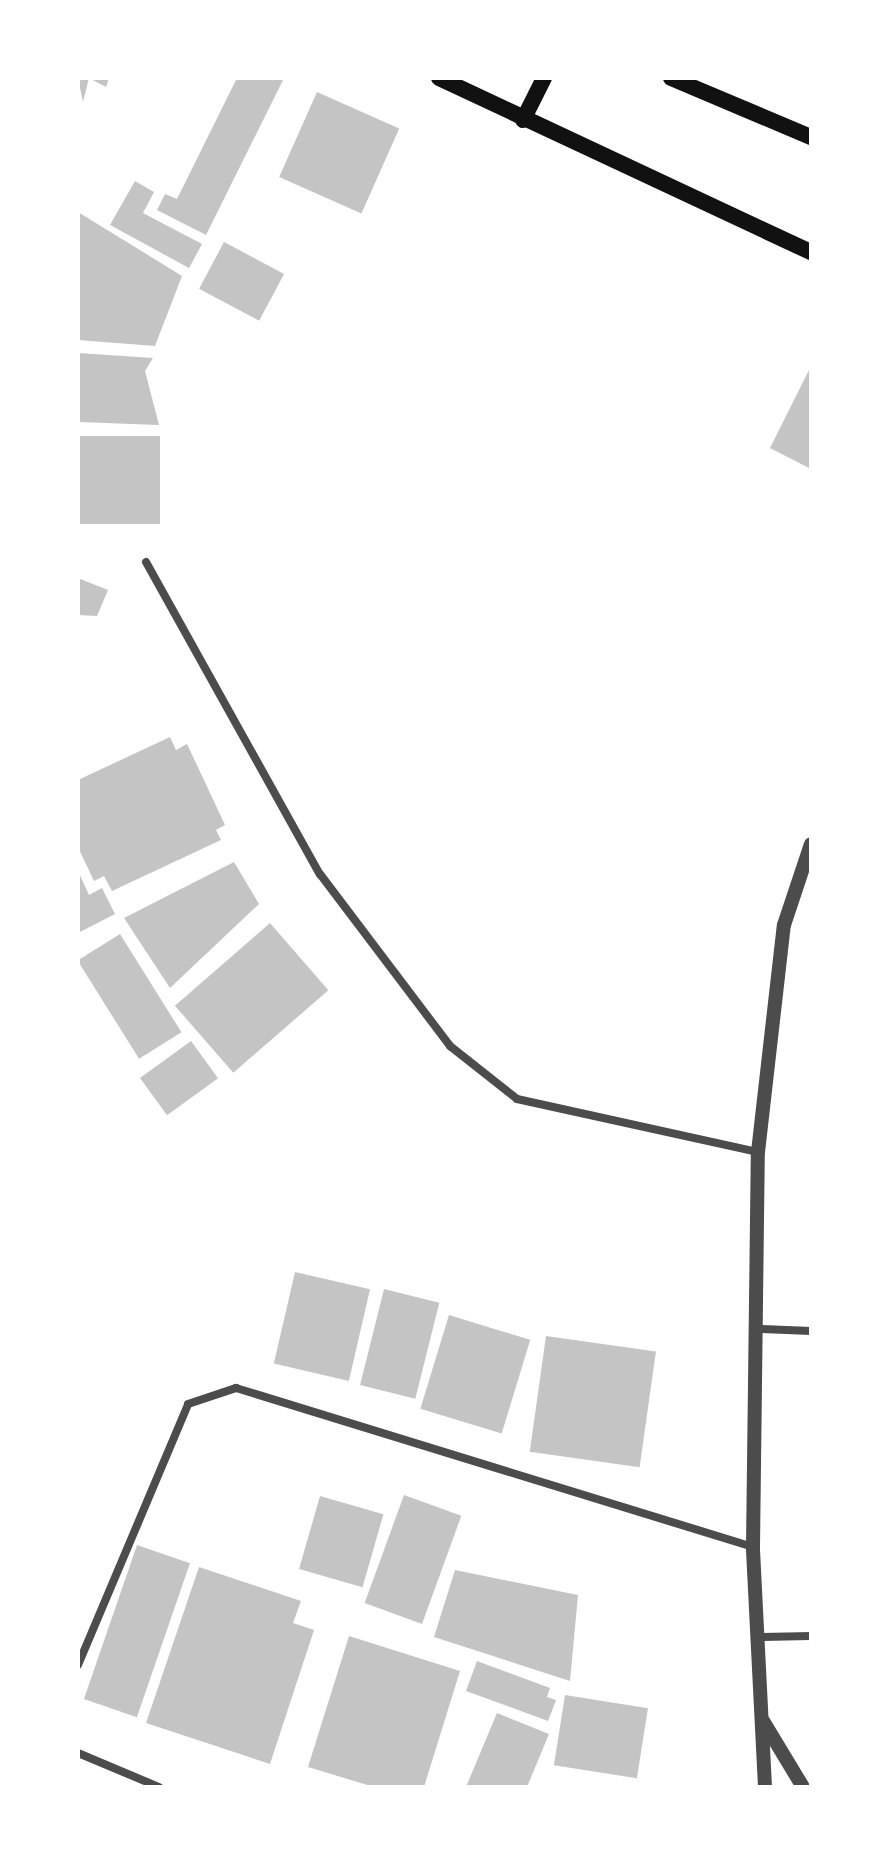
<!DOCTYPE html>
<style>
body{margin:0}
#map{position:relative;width:889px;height:1865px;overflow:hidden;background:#fff;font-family:Ubuntu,sans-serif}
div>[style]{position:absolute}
.building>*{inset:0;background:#c4c4c4;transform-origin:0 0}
.minor>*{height:8px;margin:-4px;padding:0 4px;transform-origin:4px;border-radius:4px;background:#4c4c4c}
.tertiary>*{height:14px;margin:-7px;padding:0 7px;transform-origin:7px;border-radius:7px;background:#4c4c4c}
.secondary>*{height:16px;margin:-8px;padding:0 8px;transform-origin:8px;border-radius:8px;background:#111}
span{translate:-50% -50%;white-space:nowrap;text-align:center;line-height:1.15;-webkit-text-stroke:6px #fff;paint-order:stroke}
.frame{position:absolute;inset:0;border:80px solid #fff;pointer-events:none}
</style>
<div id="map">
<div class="building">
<div style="clip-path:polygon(78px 78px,109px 78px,106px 87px,89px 78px,83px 102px)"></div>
<div style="clip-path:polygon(237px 78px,284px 78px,206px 235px,157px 210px,165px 194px,177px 199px)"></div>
<div style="left:317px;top:92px;width:90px;height:93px;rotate:24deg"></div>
<div style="clip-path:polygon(135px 181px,154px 192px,143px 213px,202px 244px,189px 268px,110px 225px)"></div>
<div style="clip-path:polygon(78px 212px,182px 276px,155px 346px,78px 340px)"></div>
<div style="left:224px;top:242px;width:68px;height:53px;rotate:28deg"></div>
<div style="clip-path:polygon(78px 353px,153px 358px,145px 371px,159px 425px,78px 422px)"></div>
<div style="clip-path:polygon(811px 366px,811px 469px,770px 448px)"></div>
<div style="left:78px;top:436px;width:82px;height:88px"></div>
<div style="clip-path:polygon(78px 578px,108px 590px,97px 616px,78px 615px)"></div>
<div style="clip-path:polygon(170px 737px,176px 750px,187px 744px,225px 825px,216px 830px,221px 840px,112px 891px,104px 876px,94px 881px,78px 847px,78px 780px)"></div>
<div style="clip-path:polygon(234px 862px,259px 904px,170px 988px,124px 918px)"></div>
<div style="clip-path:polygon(78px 871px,89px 895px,102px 888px,115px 914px,78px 933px)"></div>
<div style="left:270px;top:923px;width:89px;height:126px;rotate:49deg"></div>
<div style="left:120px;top:934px;width:116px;height:50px;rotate:58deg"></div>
<div style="left:191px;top:1041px;width:46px;height:63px;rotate:54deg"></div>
<div style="left:295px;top:1272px;width:77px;height:94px;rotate:13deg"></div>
<div style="left:384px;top:1289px;width:57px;height:99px;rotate:14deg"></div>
<div style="left:449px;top:1315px;width:85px;height:98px;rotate:17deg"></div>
<div style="left:546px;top:1336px;width:111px;height:117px;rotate:8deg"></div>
<div style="left:404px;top:1495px;width:61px;height:115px;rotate:20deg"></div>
<div style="left:320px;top:1496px;width:66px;height:76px;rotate:16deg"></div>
<div style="left:137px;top:1545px;width:56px;height:163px;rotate:19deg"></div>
<div style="clip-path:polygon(199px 1567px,301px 1601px,293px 1623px,314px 1630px,270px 1764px,146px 1723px)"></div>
<div style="clip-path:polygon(455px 1570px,578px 1595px,570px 1681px,434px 1637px)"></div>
<div style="clip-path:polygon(349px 1636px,460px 1671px,424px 1787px,374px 1787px,308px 1767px)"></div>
<div style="clip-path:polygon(477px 1661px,550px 1688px,547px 1697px,556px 1700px,548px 1721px,466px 1691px)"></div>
<div style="left:565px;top:1695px;width:84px;height:71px;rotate:9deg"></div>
<div style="clip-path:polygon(497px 1713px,549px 1734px,527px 1787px,466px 1787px)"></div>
</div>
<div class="minor">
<div style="left:146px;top:562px;width:357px;rotate:60.9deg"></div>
<div style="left:320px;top:874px;width:216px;rotate:52.9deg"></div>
<div style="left:450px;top:1046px;width:85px;rotate:38.3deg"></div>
<div style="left:517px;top:1099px;width:247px;rotate:12.4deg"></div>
<div style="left:759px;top:1329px;width:52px;rotate:2.2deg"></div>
<div style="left:762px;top:1637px;width:49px;rotate:-1.2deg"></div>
<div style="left:78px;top:1665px;width:283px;rotate:-67.1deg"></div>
<div style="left:188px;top:1404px;width:51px;rotate:-18.4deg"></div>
<div style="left:236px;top:1388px;width:541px;rotate:17.09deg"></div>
<div style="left:78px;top:1753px;width:88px;rotate:22.8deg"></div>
</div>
<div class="tertiary">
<div style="left:763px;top:1721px;width:77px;rotate:58.8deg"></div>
<div style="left:765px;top:1787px;width:240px;rotate:-92.9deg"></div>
<div style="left:753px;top:1547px;width:395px;rotate:-89.3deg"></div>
<div style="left:758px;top:1152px;width:228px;rotate:-83.5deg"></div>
<div style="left:784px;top:925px;width:85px;rotate:-71.6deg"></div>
</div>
<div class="secondary">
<div style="left:439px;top:78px;width:411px;rotate:25.1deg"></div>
<div style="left:671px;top:78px;width:152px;rotate:22.9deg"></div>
<div style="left:523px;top:120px;width:47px;rotate:-63.4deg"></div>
</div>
<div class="frame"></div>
</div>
